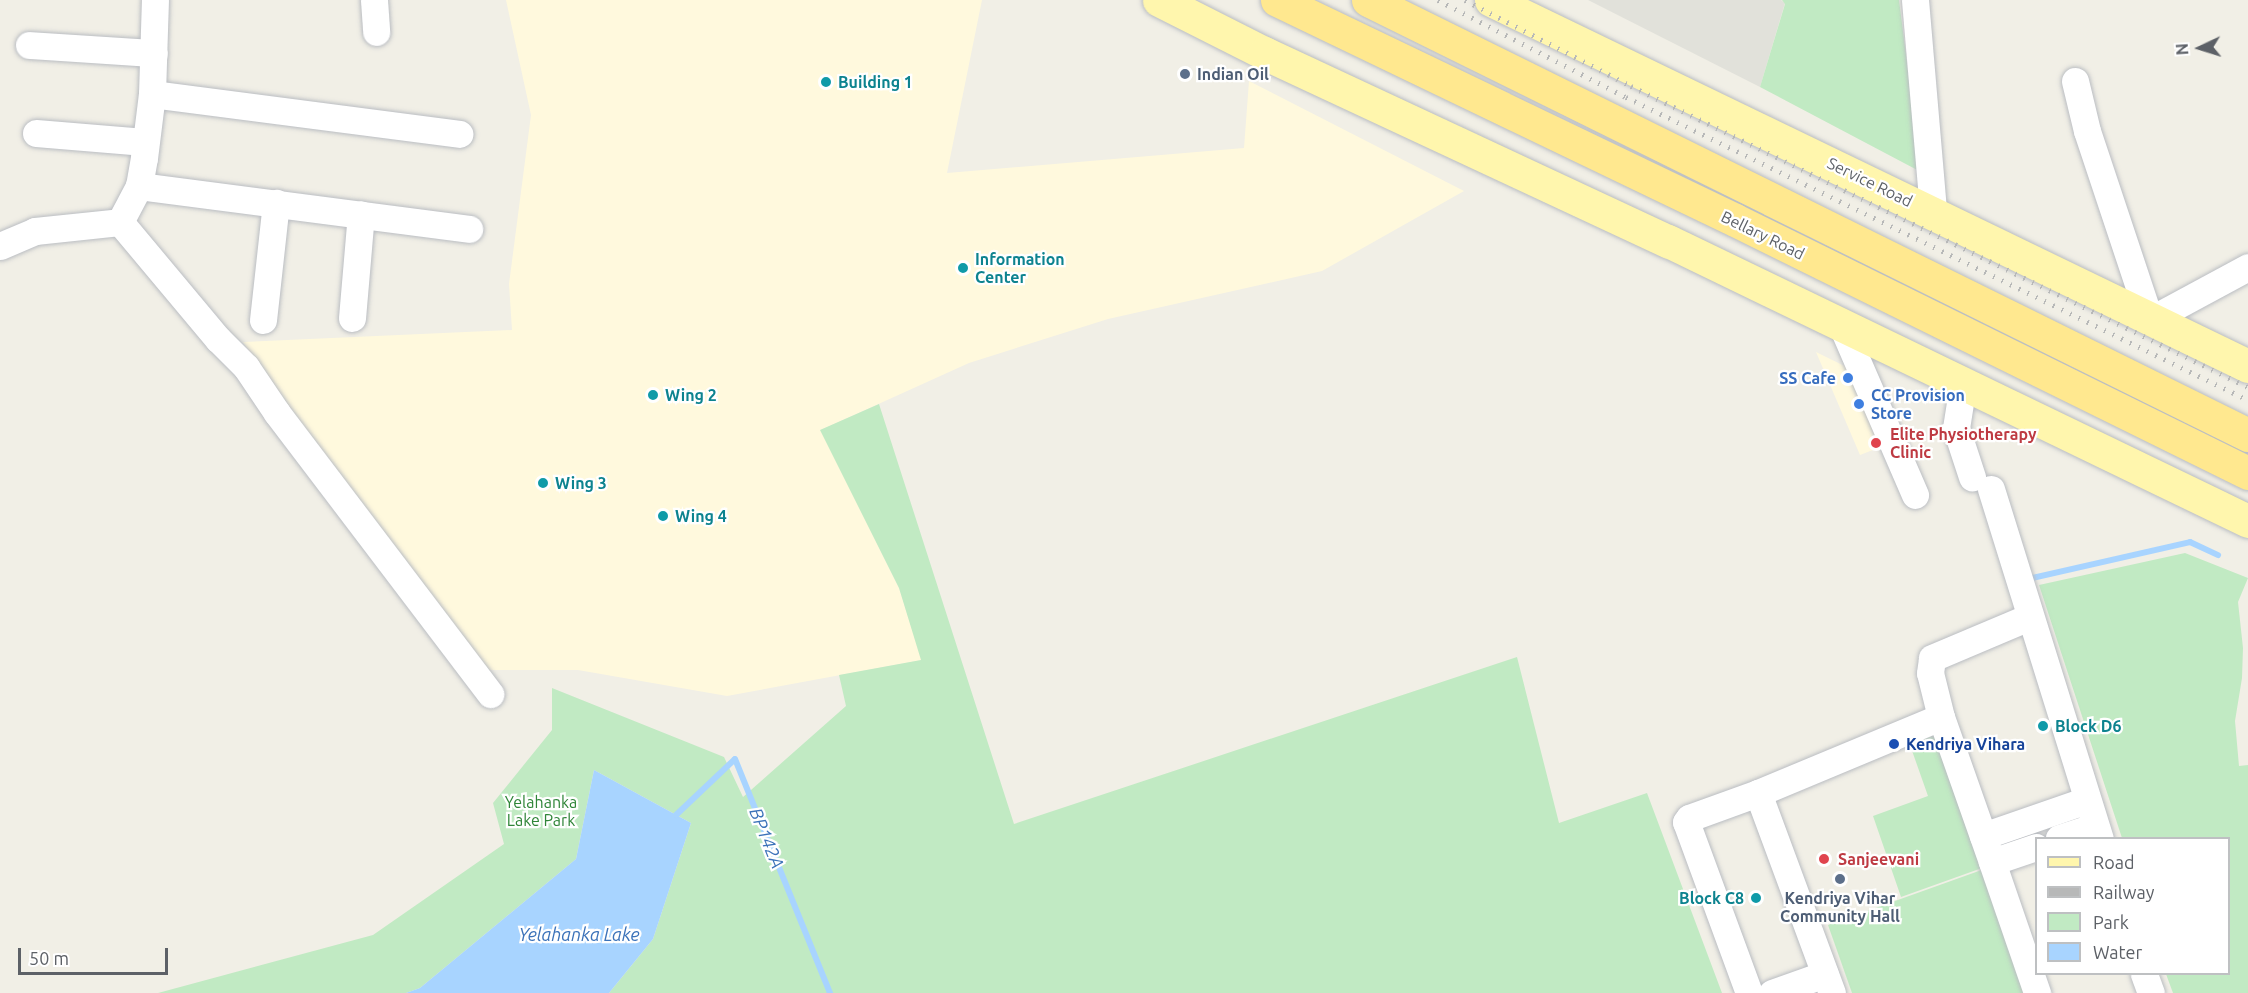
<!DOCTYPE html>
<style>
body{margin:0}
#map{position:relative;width:2248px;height:993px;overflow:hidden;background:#f1efe6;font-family:Ubuntu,sans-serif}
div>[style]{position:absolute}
.commercial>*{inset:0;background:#fff9dd}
.industrial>*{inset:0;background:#e1e1da}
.green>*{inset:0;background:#c1eac3}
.water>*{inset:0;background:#a8d4ff}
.stream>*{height:6px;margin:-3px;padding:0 3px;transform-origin:3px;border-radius:3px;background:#a8d4ff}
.roads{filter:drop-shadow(0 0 2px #babdc2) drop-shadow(0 0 2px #babdc2)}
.minor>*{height:27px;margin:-13.5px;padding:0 13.5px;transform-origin:13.5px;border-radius:13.5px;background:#fff}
.major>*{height:33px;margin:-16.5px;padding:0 16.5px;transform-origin:16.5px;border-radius:16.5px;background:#fff6ad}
.highway>*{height:33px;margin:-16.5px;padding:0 16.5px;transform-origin:16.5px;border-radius:16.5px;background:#ffe88f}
.rail>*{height:4.5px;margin-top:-2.25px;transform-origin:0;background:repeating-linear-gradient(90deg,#b7b8b8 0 1.5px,transparent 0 9.5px)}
.dots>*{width:16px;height:16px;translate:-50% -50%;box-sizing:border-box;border:3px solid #fff;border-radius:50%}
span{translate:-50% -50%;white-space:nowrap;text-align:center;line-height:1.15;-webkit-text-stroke:4.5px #fff;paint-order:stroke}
.service-label{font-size:16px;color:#4e5e75;font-weight:700}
.left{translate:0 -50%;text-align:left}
.culture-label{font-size:16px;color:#0d838f;font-weight:700}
.right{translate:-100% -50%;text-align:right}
.street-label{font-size:16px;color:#5d6167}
.shop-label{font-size:16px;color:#366cbe;font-weight:700}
.health-label{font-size:16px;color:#be3a42;font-weight:700}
.transit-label{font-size:16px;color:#164399;font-weight:700}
.park-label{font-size:16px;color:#2f8538}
.water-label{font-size:18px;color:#3b72b9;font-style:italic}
.legend{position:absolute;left:2035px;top:837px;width:195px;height:138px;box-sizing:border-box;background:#fff;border:2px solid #bec0c2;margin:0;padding:8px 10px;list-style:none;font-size:18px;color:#5d6167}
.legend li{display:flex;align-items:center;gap:12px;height:30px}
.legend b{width:30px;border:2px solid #bec0c2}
.north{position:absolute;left:2170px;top:18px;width:60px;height:60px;-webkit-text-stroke:4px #fff;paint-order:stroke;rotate:266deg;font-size:16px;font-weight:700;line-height:24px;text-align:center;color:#5d6167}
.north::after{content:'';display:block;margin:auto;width:21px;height:27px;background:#5d6167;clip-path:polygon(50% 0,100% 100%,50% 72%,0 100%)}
.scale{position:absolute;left:18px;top:948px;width:150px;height:27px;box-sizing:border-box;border:3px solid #5d6167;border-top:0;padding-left:8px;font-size:18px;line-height:21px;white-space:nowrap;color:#5d6167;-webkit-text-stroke:4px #fff;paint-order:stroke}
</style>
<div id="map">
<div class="commercial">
<div style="clip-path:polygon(506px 0,982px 0,947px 173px,1244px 148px,1249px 81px,1464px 191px,1322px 271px,1108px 319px,969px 363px,821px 430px,899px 588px,922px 660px,727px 696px,578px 670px,454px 670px,439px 625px,243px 342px,512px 330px,509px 284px,531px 115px)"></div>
<div style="clip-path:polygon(1816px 352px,1877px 382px,1901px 439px,1860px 455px)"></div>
</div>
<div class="industrial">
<div style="clip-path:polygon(1588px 0,1781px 0,1785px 3px,1760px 87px)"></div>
</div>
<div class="green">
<div style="clip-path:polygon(1782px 0,1899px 0,1921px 172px,1760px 87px,1785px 4px)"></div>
<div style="clip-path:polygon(879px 404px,1014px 824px,1517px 657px,1559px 823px,1647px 793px,1722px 993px,609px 993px,653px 939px,691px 823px,594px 770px,576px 859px,420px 988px,406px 993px,158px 993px,373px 935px,504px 844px,493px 803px,552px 730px,552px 688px,724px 757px,743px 797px,846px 706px,839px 675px,921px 660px,899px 588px,820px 430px)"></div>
<div style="clip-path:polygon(2185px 553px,2248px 578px,2238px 602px,2243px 648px,2242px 678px,2235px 721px,2239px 766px,2248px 765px,2248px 993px,2173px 993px,2166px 974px,2228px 974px,2228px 838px,2122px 838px,2039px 585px)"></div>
<div style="clip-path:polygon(1935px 735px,1982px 868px,1901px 897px,1873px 816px,1928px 796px,1910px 745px)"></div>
<div style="clip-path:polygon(1990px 867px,2034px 993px,1852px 993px,1828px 925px)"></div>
</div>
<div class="water">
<div style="clip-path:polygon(594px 770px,691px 823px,653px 939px,609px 993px,406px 993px,420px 988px,576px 859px)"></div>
</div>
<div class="stream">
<div style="left:2032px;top:578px;width:162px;rotate:-12.8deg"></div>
<div style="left:2190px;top:542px;width:31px;rotate:25deg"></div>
<div style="left:676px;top:815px;width:81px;rotate:-43.5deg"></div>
<div style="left:735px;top:759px;width:253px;rotate:67.9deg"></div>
</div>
<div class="roads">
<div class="minor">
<div style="left:374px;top:0;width:32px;rotate:86deg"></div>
<div style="left:1915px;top:0;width:213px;rotate:85.1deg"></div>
<div style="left:29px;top:45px;width:125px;rotate:3.7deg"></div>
<div style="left:2075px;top:81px;width:51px;rotate:76.5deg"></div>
<div style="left:2087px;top:131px;width:199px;rotate:71.6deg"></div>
<div style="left:2150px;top:320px;width:111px;rotate:-28.4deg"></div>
<div style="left:152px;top:94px;width:310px;rotate:7.4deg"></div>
<div style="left:36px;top:133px;width:109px;rotate:4.7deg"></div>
<div style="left:139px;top:186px;width:333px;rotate:7.4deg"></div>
<div style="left:120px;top:222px;width:153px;rotate:50.1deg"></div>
<div style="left:218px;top:339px;width:40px;rotate:45deg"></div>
<div style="left:246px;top:367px;width:55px;rotate:56deg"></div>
<div style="left:277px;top:413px;width:353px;rotate:52.8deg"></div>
<div style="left:0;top:246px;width:38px;rotate:-23deg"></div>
<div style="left:35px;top:231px;width:85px;rotate:-6deg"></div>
<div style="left:120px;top:222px;width:41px;rotate:-62.2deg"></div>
<div style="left:139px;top:186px;width:28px;rotate:-80deg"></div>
<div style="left:144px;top:158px;width:64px;rotate:-82.9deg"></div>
<div style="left:152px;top:94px;width:94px;rotate:-88.2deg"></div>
<div style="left:352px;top:318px;width:104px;rotate:-85.1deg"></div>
<div style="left:263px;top:320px;width:118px;rotate:-83.7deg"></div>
<div style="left:1842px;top:326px;width:184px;rotate:66.6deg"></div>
<div style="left:1963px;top:384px;width:45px;rotate:99deg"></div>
<div style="left:1956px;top:428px;width:52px;rotate:71.9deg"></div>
<div style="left:1991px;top:489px;width:366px;rotate:72.7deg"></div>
<div style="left:1941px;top:717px;width:154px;rotate:70.6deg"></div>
<div style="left:1758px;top:793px;width:198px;rotate:-22.6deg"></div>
<div style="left:1941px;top:717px;width:45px;rotate:-104deg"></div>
<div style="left:1930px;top:673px;width:15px;rotate:-82deg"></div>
<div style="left:1932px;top:658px;width:105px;rotate:-22.9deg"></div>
<div style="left:1983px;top:836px;width:110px;rotate:-19.1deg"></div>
<div style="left:2059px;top:838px;width:38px;rotate:-18deg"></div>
<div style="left:2036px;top:847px;width:46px;rotate:161.2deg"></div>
<div style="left:1992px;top:862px;width:139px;rotate:71deg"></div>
<div style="left:2144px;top:974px;width:20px;rotate:70deg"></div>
<div style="left:1749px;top:993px;width:182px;rotate:-110.2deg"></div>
<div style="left:1686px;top:822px;width:5px;rotate:-53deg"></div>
<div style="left:1689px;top:818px;width:73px;rotate:-19.9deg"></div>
<div style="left:1758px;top:793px;width:213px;rotate:69.7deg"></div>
<div style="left:1772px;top:993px;width:56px;rotate:-19.7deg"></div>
</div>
<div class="major">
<div style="left:1159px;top:0;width:118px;rotate:26.8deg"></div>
<div style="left:1264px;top:53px;width:446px;rotate:25deg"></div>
<div style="left:1668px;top:241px;width:644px;rotate:25.77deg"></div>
<div style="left:1491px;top:0;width:841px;rotate:25.8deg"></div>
</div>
<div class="highway">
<div style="left:1277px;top:0;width:508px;rotate:25.66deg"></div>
<div style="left:1735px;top:220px;width:572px;rotate:26.25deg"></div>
<div style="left:1368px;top:0;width:982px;rotate:26.3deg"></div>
</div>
</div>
<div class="rail">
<div style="left:1438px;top:0;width:212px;rotate:27.3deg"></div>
<div style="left:1626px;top:97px;width:692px;rotate:25.97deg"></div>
<div style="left:1465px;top:0;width:187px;rotate:27.4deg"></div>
<div style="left:1631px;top:86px;width:687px;rotate:26.01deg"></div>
</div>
<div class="dots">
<div style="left:1185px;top:74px;background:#5c6f8a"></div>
<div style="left:826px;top:82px;background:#0f9aa8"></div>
<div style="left:963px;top:268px;background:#0f9aa8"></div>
<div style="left:1848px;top:378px;background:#3f7fe0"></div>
<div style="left:653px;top:395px;background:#0f9aa8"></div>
<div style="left:1859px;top:404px;background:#3f7fe0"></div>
<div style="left:1876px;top:443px;background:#e0444e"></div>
<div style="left:543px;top:483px;background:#0f9aa8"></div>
<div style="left:663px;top:516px;background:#0f9aa8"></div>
<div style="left:2043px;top:726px;background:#0f9aa8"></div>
<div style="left:1894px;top:744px;background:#1a4fb4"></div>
<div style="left:1824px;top:859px;background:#e0444e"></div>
<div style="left:1840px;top:879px;background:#5c6f8a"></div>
<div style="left:1756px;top:898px;background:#0f9aa8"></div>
</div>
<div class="service-label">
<span class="left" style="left:1197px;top:74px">Indian Oil</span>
<span style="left:1840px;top:907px">Kendriya Vihar<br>Community Hall</span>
</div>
<div class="culture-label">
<span class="left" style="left:838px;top:82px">Building 1</span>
<span class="left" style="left:975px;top:268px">Information<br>Center</span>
<span class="left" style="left:665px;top:395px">Wing 2</span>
<span class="left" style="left:555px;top:483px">Wing 3</span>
<span class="left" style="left:675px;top:516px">Wing 4</span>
<span class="left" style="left:2055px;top:726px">Block D6</span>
<span class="right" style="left:1744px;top:898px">Block C8</span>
</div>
<div class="street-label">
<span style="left:1870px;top:182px;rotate:26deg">Service Road</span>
<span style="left:1763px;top:235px;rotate:26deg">Bellary Road</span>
</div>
<div class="shop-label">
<span class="right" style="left:1836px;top:378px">SS Cafe</span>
<span class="left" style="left:1871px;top:404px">CC Provision<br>Store</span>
</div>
<div class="health-label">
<span class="left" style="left:1890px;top:443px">Elite Physiotherapy<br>Clinic</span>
<span class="left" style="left:1838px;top:859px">Sanjeevani</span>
</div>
<div class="transit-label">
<span class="left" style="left:1906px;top:744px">Kendriya Vihara</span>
</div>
<div class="park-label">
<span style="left:541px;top:811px">Yelahanka<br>Lake Park</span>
</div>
<div class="water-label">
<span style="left:767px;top:838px;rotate:68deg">BP142A</span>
<span style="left:579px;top:934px">Yelahanka Lake</span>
</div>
<ul class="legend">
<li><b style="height:8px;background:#fff6ad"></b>Road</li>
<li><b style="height:8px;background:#b7b8b8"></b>Railway</li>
<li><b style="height:16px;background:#c1eac3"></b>Park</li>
<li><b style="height:16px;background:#a8d4ff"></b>Water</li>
</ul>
<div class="north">N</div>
<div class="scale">50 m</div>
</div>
